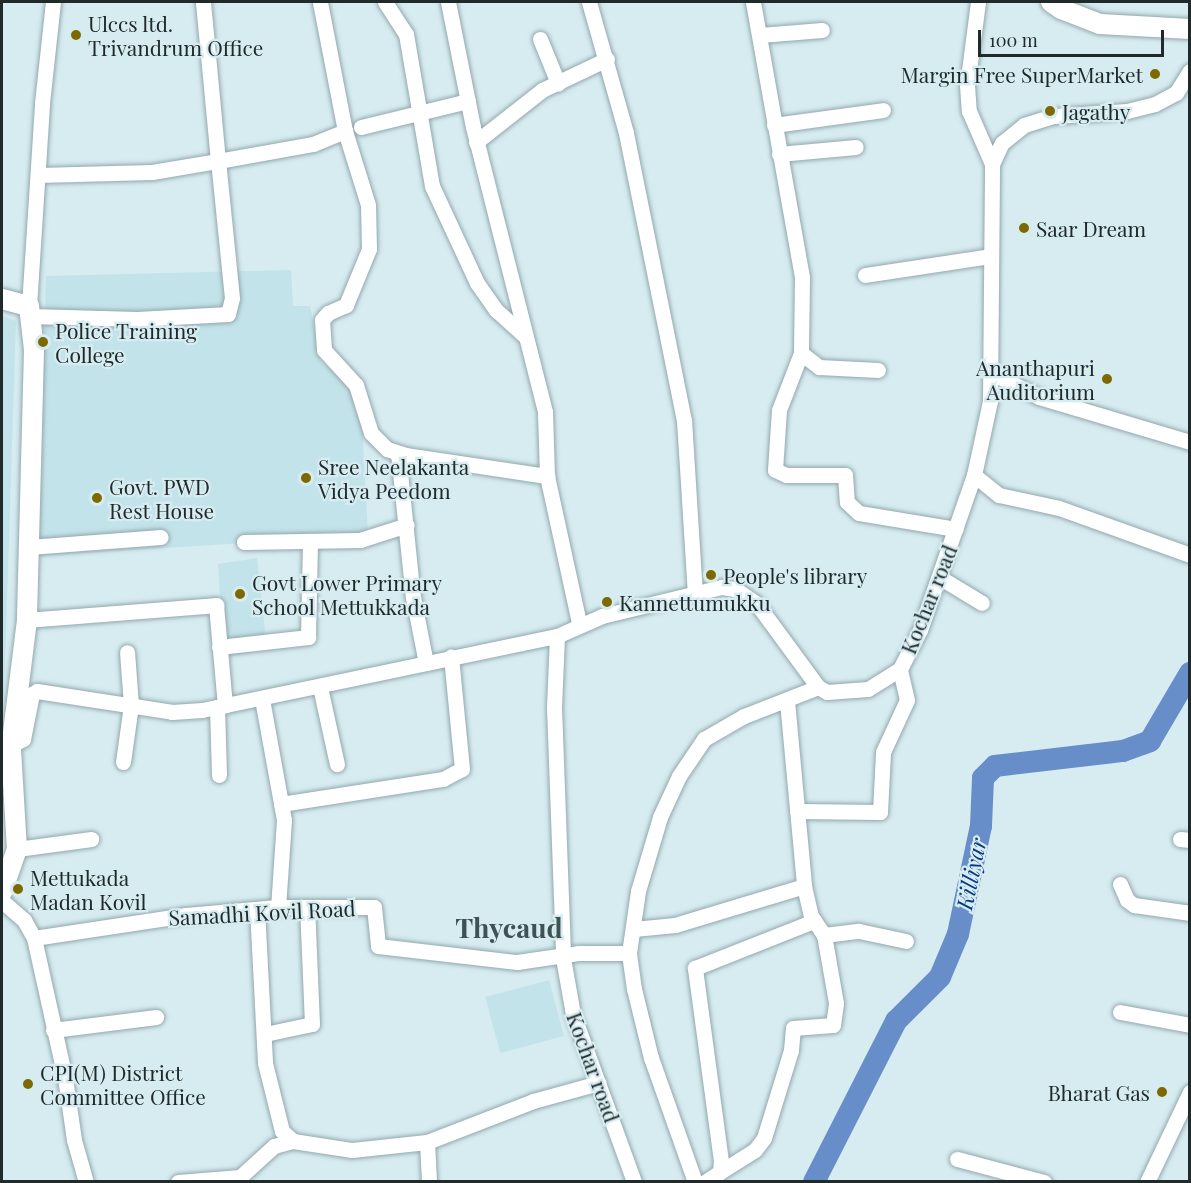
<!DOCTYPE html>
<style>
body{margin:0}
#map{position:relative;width:1191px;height:1183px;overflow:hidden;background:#d6ecf1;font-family:"Playfair Display",serif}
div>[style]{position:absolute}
.built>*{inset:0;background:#c3e3ea;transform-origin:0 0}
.river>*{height:22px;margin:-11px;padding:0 11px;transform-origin:11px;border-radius:11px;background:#688ec9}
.roads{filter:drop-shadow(0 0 2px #93a8ad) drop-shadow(0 0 2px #93a8ad)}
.minor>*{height:15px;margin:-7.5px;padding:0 7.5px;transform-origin:7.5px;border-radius:7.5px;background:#fff}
.major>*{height:20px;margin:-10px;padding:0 10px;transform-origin:10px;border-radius:10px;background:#fff}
.dots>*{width:16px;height:16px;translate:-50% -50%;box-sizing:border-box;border:3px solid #d6ecf1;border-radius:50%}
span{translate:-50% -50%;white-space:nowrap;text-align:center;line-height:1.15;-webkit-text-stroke:4.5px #d6ecf1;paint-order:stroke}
.poi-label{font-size:21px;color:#212a2b}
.left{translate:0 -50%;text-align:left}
.right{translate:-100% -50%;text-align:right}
.street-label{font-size:21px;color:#212a2b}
.water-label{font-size:22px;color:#083a80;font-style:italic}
.district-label{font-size:27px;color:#3e5155;font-weight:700}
.frame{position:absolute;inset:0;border:3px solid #212a2b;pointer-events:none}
.scale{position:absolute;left:978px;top:30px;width:186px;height:27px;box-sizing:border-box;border:3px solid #212a2b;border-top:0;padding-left:8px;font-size:18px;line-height:21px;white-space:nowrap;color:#212a2b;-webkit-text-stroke:4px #d6ecf1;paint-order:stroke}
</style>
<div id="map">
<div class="built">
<div style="clip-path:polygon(291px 270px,293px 306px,310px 306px,321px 363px,349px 381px,362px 421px,368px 535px,38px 556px,46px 276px)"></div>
<div style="clip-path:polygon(2px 316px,16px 321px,2px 754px)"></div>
<div style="clip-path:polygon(257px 558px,267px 649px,224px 658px,218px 564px)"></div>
<div style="left:549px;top:980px;width:58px;height:66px;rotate:75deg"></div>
</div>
<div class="river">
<div style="left:814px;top:1182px;width:181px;rotate:-63deg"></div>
<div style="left:896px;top:1021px;width:62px;rotate:-45deg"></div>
<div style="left:940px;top:977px;width:47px;rotate:-67.3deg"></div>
<div style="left:958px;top:934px;width:110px;rotate:-78deg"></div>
<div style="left:981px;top:826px;width:48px;rotate:-87.6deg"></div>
<div style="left:983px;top:778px;width:17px;rotate:-45deg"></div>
<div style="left:995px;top:766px;width:129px;rotate:-6.7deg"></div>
<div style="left:1123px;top:751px;width:29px;rotate:-20deg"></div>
<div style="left:1150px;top:741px;width:79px;rotate:-59.5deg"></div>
</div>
<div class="roads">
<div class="minor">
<div style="left:385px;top:2px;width:38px;rotate:57deg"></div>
<div style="left:406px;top:34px;width:154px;rotate:80.3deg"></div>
<div style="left:432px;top:186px;width:107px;rotate:65.1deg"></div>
<div style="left:477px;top:283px;width:33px;rotate:55deg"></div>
<div style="left:496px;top:310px;width:39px;rotate:42deg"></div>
<div style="left:448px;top:2px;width:127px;rotate:78.7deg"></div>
<div style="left:473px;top:127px;width:294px;rotate:75.8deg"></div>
<div style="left:545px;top:412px;width:64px;rotate:88.2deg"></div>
<div style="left:547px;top:476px;width:150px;rotate:77.7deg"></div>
<div style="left:589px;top:2px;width:136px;rotate:74.2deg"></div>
<div style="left:626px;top:133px;width:293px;rotate:78.6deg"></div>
<div style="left:684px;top:420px;width:174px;rotate:86.4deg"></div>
<div style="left:753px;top:2px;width:280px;rotate:79.9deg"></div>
<div style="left:802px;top:278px;width:75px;rotate:90.8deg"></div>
<div style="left:801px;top:353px;width:61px;rotate:111.1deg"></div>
<div style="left:779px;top:410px;width:60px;rotate:93.8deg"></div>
<div style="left:775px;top:470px;width:12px;rotate:24deg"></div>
<div style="left:786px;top:475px;width:59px"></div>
<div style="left:845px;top:475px;width:27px;rotate:86deg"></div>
<div style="left:847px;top:502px;width:16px;rotate:43deg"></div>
<div style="left:859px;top:513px;width:98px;rotate:9.4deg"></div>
<div style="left:978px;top:2px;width:84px;rotate:97.5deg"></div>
<div style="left:967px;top:85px;width:26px;rotate:86deg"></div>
<div style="left:969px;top:111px;width:58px;rotate:66.5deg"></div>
<div style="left:760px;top:35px;width:62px;rotate:-4.6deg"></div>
<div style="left:540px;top:39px;width:48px;rotate:67.8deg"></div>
<div style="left:774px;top:125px;width:110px;rotate:-7.8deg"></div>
<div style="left:361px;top:127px;width:110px;rotate:-13.7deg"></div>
<div style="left:345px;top:131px;width:77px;rotate:72.7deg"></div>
<div style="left:368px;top:205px;width:44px;rotate:88.7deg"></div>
<div style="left:369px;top:249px;width:61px;rotate:112.3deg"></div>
<div style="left:346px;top:305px;width:20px;rotate:156deg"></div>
<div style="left:328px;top:313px;width:9px;rotate:131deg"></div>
<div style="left:322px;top:320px;width:30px;rotate:86deg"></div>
<div style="left:324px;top:350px;width:47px;rotate:47.6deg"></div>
<div style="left:356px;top:385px;width:50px;rotate:72.6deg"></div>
<div style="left:371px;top:433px;width:23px;rotate:45deg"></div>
<div style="left:387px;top:449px;width:20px;rotate:18deg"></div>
<div style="left:406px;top:455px;width:143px;rotate:8.5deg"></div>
<div style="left:476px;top:142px;width:84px;rotate:-38.2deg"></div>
<div style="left:542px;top:90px;width:72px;rotate:-25.5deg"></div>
<div style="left:779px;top:154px;width:77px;rotate:-5.2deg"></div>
<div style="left:38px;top:175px;width:114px;rotate:-1.5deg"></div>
<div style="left:152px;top:172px;width:67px;rotate:-9.5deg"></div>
<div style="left:218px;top:161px;width:160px;rotate:-95.4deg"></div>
<div style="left:865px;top:275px;width:127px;rotate:-8.6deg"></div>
<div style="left:29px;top:306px;width:203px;rotate:-86.3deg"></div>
<div style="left:42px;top:103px;width:102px;rotate:-83.8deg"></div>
<div style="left:30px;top:316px;width:107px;rotate:1.6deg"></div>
<div style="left:137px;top:319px;width:91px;rotate:-3.1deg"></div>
<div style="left:228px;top:314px;width:16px;rotate:-76deg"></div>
<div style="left:232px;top:298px;width:138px;rotate:-95.8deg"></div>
<div style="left:218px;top:161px;width:97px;rotate:-10.1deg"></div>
<div style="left:313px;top:144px;width:35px;rotate:-22deg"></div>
<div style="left:345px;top:131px;width:131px;rotate:-101deg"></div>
<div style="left:801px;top:353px;width:23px;rotate:38deg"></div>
<div style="left:819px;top:367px;width:59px;rotate:2.9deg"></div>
<div style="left:990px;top:372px;width:55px;rotate:27deg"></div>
<div style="left:1039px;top:397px;width:158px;rotate:16.6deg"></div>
<div style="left:398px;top:453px;width:145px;rotate:84.1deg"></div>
<div style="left:413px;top:597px;width:67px;rotate:78.9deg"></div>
<div style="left:974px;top:475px;width:32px;rotate:39deg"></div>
<div style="left:999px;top:495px;width:61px;rotate:12.2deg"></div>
<div style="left:1059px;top:508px;width:139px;rotate:19.7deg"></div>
<div style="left:244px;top:542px;width:116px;rotate:-1deg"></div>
<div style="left:360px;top:540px;width:49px;rotate:-17.7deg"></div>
<div style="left:29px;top:547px;width:132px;rotate:-4.3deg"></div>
<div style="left:939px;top:577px;width:50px;rotate:31.2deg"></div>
<div style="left:27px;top:620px;width:190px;rotate:-4.5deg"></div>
<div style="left:216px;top:605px;width:101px;rotate:84.9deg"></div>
<div style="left:557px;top:636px;width:71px;rotate:92.4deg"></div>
<div style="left:554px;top:707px;width:251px;rotate:87.9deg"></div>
<div style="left:563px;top:958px;width:57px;rotate:79.9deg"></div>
<div style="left:573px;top:1014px;width:179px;rotate:70deg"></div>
<div style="left:219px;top:647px;width:90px;rotate:-6.4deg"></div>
<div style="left:308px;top:637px;width:95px;rotate:-88.8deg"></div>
<div style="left:320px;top:687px;width:79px;rotate:77.6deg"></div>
<div style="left:262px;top:699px;width:123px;rotate:79.7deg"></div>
<div style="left:284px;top:820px;width:87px;rotate:93.9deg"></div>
<div style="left:787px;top:701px;width:186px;rotate:84.7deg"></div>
<div style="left:804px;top:886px;width:31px;rotate:77deg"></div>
<div style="left:811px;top:916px;width:23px;rotate:56deg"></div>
<div style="left:824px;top:935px;width:35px;rotate:-7deg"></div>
<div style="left:859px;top:931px;width:48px;rotate:12deg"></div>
<div style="left:217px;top:707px;width:68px;rotate:88.3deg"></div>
<div style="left:12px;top:745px;width:13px;rotate:-29deg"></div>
<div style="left:23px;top:739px;width:46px;rotate:-78.7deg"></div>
<div style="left:32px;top:694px;width:6px;rotate:-31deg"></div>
<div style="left:37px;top:691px;width:137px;rotate:8.8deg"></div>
<div style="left:172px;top:712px;width:30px;rotate:-4deg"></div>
<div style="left:202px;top:710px;width:363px;rotate:-11.8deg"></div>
<div style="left:557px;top:636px;width:49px;rotate:-24deg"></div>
<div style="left:602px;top:616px;width:123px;rotate:-13.6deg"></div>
<div style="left:722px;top:587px;width:13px;rotate:9deg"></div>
<div style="left:735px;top:589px;width:27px;rotate:34deg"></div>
<div style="left:757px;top:604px;width:103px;rotate:53.7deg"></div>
<div style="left:818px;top:687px;width:10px;rotate:29deg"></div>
<div style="left:827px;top:692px;width:41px;rotate:-4.2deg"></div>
<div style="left:868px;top:689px;width:38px;rotate:-32deg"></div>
<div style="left:900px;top:669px;width:44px;rotate:-62.9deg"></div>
<div style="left:920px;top:630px;width:164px;rotate:-70.8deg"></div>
<div style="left:974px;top:475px;width:76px;rotate:-77.8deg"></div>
<div style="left:990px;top:401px;width:237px;rotate:-89.5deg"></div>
<div style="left:992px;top:164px;width:23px;rotate:-65deg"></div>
<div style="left:1002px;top:143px;width:28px;rotate:-39deg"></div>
<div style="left:1024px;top:125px;width:31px;rotate:-17deg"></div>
<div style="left:1054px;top:116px;width:73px;rotate:-3.9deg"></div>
<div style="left:1127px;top:111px;width:29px;rotate:-14deg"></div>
<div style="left:1155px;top:104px;width:24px;rotate:-28deg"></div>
<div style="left:1176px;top:93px;width:26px;rotate:-58deg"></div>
<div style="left:123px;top:762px;width:58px;rotate:-82deg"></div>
<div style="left:131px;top:705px;width:53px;rotate:-94.3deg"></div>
<div style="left:281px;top:804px;width:164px;rotate:-8.8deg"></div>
<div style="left:443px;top:779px;width:21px;rotate:-28deg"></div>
<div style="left:462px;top:769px;width:113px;rotate:-95.6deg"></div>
<div style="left:797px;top:811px;width:83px;rotate:0.7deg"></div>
<div style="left:880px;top:812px;width:60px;rotate:-87.1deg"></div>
<div style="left:883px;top:752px;width:57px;rotate:-65.2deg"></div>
<div style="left:907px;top:700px;width:32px;rotate:-103deg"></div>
<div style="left:1180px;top:839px;width:10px;rotate:6deg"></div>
<div style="left:17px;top:849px;width:75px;rotate:-7.7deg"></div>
<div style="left:1120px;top:884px;width:17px;rotate:66deg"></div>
<div style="left:1127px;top:900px;width:9px;rotate:36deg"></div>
<div style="left:1134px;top:905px;width:57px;rotate:8.1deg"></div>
<div style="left:2px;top:901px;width:29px;rotate:41deg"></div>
<div style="left:24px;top:920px;width:21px;rotate:61deg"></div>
<div style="left:34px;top:938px;width:143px;rotate:77.5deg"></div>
<div style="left:65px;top:1078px;width:63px;rotate:81.7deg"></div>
<div style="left:74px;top:1140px;width:44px;rotate:74.1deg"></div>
<div style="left:257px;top:909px;width:154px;rotate:87deg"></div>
<div style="left:265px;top:1063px;width:70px;rotate:76deg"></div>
<div style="left:282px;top:1131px;width:15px;rotate:42deg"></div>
<div style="left:634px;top:929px;width:41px;rotate:-5.6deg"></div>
<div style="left:675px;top:925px;width:135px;rotate:-16.8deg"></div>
<div style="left:34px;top:938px;width:154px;rotate:-8.6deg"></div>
<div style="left:186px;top:915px;width:92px;rotate:-5deg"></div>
<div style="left:278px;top:907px;width:96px"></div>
<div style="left:374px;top:907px;width:39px;rotate:84deg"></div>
<div style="left:378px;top:946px;width:140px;rotate:6.6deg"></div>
<div style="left:517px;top:962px;width:63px;rotate:-8.3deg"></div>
<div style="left:579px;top:953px;width:50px"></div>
<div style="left:1120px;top:1012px;width:71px;rotate:10.5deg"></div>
<div style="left:53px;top:1030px;width:104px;rotate:-7.2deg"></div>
<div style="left:265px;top:1034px;width:48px;rotate:-12deg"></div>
<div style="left:312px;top:1024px;width:117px;rotate:-92.4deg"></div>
<div style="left:427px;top:1142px;width:40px;rotate:87.1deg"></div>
<div style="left:957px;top:1159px;width:90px;rotate:14.8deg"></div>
<div style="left:720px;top:1172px;width:41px;rotate:-32.2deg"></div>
<div style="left:755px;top:1150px;width:15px;rotate:-53deg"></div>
<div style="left:764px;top:1138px;width:92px;rotate:-72.9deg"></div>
<div style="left:791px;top:1050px;width:22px;rotate:-85deg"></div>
<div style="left:793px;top:1028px;width:40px;rotate:-4.3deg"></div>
<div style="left:833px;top:1025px;width:22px;rotate:-82deg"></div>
<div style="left:836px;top:1003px;width:69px;rotate:-100deg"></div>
<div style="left:178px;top:1182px;width:62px;rotate:-4.6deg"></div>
<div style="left:240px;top:1177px;width:46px;rotate:-42.4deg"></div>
<div style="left:274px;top:1146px;width:20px;rotate:-15deg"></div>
<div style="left:293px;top:1141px;width:60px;rotate:8.7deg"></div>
<div style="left:352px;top:1150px;width:75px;rotate:-6.1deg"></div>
<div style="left:427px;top:1142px;width:114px;rotate:-21.1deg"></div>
<div style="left:533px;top:1101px;width:68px;rotate:-15.3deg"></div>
<div style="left:695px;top:1182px;width:132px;rotate:-109.5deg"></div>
<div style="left:651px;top:1058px;width:71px;rotate:-103.8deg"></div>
<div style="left:634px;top:989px;width:36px;rotate:-98deg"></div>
<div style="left:629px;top:953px;width:63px;rotate:-81.7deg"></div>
<div style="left:638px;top:891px;width:77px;rotate:-73.4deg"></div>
<div style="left:660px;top:817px;width:45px;rotate:-65.1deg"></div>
<div style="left:679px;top:776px;width:45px;rotate:-56deg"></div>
<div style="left:704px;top:739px;width:46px;rotate:-29.9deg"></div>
<div style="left:744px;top:716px;width:79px;rotate:-21.4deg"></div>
<div style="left:705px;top:1182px;width:18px;rotate:-34deg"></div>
<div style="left:720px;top:1172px;width:11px;rotate:-85deg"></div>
<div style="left:721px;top:1161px;width:195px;rotate:-97.7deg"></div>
<div style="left:695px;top:968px;width:128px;rotate:-21.6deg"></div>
<div style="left:1147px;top:1182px;width:100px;rotate:-64.5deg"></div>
</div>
<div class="major">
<div style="left:1051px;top:2px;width:12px;rotate:35deg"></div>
<div style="left:1061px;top:9px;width:42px;rotate:21deg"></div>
<div style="left:1100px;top:24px;width:90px;rotate:3.2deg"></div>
<div style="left:2px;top:299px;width:28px;rotate:15deg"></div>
<div style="left:29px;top:306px;width:44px;rotate:83.5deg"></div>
<div style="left:34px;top:350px;width:270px;rotate:91.5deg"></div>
<div style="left:27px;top:620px;width:130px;rotate:97.1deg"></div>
<div style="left:11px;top:749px;width:100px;rotate:86.6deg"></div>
<div style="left:17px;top:849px;width:46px;rotate:109.2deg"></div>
</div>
</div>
<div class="dots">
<div style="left:76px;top:35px;background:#7d6900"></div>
<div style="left:1155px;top:74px;background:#7d6900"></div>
<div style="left:1050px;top:111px;background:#7d6900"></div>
<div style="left:1024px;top:228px;background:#7d6900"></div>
<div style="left:43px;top:342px;background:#7d6900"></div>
<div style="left:1107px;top:379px;background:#7d6900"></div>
<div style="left:306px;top:478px;background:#7d6900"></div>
<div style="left:97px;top:498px;background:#7d6900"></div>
<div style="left:711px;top:575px;background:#7d6900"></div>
<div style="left:240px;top:594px;background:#7d6900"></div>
<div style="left:607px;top:602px;background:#7d6900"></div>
<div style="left:18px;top:889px;background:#7d6900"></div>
<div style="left:28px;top:1084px;background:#7d6900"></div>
<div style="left:1162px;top:1092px;background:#7d6900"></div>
</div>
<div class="poi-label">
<span class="left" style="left:88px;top:35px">Ulccs ltd.<br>Trivandrum Office</span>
<span class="right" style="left:1143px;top:74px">Margin Free SuperMarket</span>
<span class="left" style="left:1062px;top:111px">Jagathy</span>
<span class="left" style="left:1036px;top:228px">Saar Dream</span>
<span class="left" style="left:55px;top:342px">Police Training<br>College</span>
<span class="right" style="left:1095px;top:379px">Ananthapuri<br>Auditorium</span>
<span class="left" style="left:318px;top:478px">Sree Neelakanta<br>Vidya Peedom</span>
<span class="left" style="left:109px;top:498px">Govt. PWD<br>Rest House</span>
<span class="left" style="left:723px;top:575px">People's library</span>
<span class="left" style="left:252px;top:594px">Govt Lower Primary<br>School Mettukkada</span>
<span class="left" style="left:619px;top:602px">Kannettumukku</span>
<span class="left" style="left:30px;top:889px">Mettukada<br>Madan Kovil</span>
<span class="left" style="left:40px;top:1084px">CPI(M) District<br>Committee Office</span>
<span class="right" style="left:1150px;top:1092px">Bharat Gas</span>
</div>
<div class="street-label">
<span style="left:928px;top:599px;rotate:-68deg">Kochar road</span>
<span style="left:262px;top:912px;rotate:-3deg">Samadhi Kovil Road</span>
<span style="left:594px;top:1067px;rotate:70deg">Kochar road</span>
</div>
<div class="water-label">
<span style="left:971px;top:874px;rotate:-78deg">Killiyar</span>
</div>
<div class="district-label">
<span style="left:509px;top:928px">Thycaud</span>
</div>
<div class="frame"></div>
<div class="scale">100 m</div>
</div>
